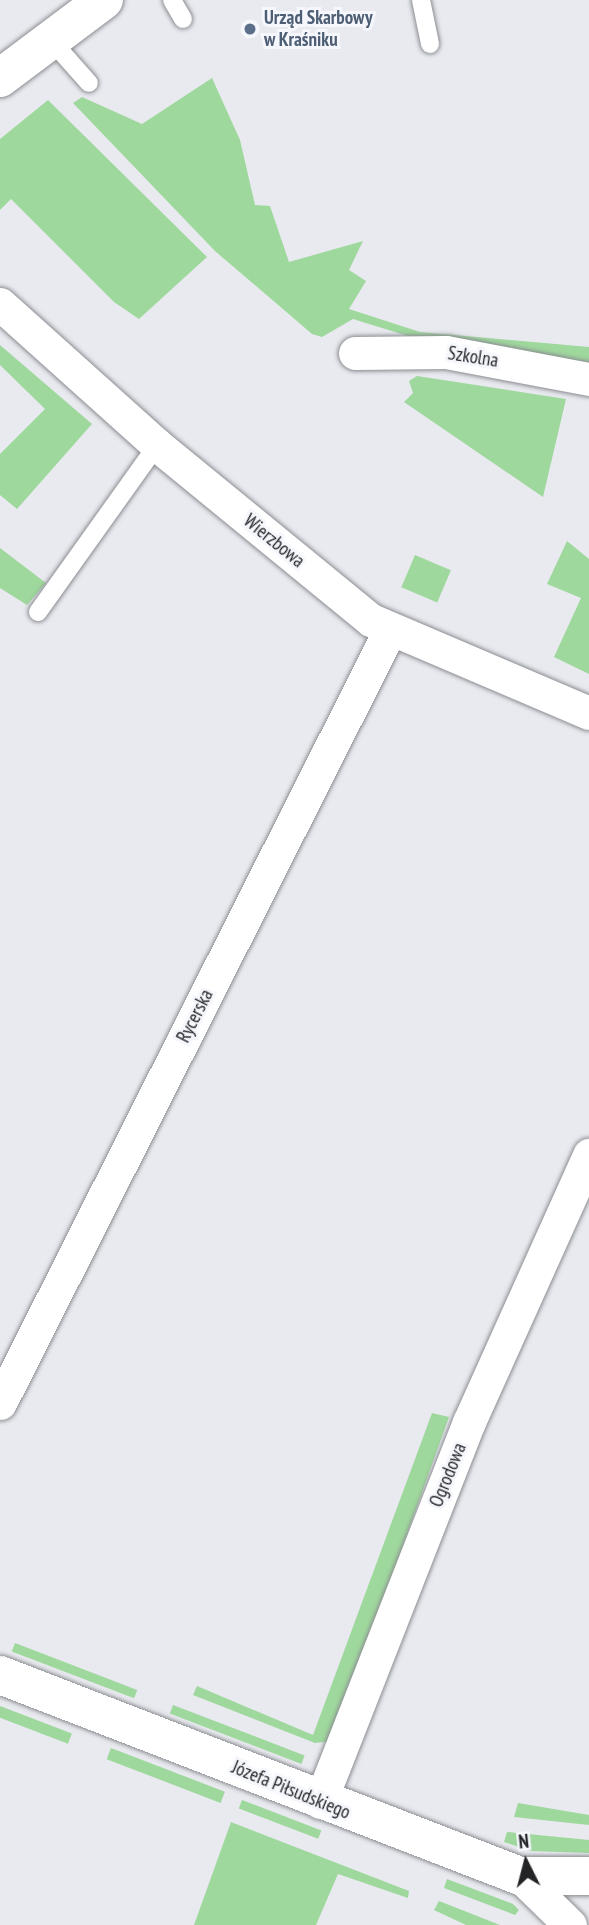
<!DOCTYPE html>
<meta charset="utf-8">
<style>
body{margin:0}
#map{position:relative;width:589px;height:1925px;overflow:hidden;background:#e8eaef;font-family:"PT Sans Narrow",sans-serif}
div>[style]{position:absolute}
.green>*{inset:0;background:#9fd89d;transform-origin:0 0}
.roads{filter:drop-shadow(0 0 2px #8b8d92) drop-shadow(0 0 2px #8b8d92)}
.lane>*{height:18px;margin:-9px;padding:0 9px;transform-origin:9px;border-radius:9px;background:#fff}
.street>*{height:33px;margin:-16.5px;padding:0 16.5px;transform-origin:16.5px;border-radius:16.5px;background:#fff}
.secondary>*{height:38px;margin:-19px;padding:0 19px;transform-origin:19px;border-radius:19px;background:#fff}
.dots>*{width:19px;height:19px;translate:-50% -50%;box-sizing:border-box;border:4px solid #f5f7fd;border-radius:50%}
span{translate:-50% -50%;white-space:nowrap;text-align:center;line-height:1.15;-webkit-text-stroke:6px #f5f7fd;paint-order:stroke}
.service-label{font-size:19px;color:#4e5e75;font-weight:700}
.left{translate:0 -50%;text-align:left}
.street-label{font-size:19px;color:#232426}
.north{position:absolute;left:491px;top:1827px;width:70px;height:70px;-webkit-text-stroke:5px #f5f7fd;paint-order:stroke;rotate:354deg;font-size:19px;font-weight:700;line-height:28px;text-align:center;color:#232426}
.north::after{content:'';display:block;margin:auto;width:24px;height:32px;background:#232426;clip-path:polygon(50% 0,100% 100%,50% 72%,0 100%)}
</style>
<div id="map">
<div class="green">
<div style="clip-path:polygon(212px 78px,240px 140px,255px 205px,270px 206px,289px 262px,363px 241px,349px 270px,366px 281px,349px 309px,420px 332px,589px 347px,589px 362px,411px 337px,353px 319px,322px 337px,312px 334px,215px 251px,73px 103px,82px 97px,142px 124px)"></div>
<div style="clip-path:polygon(48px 100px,207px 257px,139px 319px,114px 302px,11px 199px,0 210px,0 139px)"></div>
<div style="clip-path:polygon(0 345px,92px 424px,17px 509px,0 495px,0 454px,45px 409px,0 365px)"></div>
<div style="clip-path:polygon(417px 376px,566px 399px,543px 497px,404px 402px,413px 393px,409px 381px)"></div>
<div style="clip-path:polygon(567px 541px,589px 559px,589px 674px,554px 657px,581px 598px,547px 584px)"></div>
<div style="clip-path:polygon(0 548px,46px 583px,27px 605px,0 588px)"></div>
<div style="left:415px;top:555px;width:39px;height:35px;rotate:23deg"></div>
<div style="clip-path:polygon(432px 1413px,449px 1417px,333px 1741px,315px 1743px,193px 1695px,197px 1686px,313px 1735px)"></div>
<div style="left:15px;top:1643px;width:131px;height:9px;rotate:21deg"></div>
<div style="left:173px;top:1705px;width:141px;height:9px;rotate:21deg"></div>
<div style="left:0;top:1706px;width:77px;height:11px;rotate:21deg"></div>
<div style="left:111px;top:1748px;width:122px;height:12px;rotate:21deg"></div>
<div style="left:242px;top:1800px;width:85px;height:9px;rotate:21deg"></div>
<div style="clip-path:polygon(518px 1803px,589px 1815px,589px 1825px,514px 1817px)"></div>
<div style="clip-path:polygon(231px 1822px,409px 1891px,408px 1898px,338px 1874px,316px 1925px,194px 1925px)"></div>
<div style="clip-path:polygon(507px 1832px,589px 1840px,589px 1853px,531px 1851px,504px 1842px)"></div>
<div style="clip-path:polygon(447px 1879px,513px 1904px,519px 1910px,515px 1915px,444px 1888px)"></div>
<div style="clip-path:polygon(439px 1901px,500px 1925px,466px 1925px,434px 1910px)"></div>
</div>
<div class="roads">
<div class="lane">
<div style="left:172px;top:0;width:22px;rotate:60deg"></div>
<div style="left:421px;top:0;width:45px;rotate:78.4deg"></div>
<div style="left:49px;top:38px;width:60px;rotate:48.4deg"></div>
<div style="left:38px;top:612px;width:205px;rotate:-54.5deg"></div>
</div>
<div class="street">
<div style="left:0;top:304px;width:211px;rotate:41.9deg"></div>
<div style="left:157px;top:445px;width:276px;rotate:39.3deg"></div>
<div style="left:371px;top:620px;width:237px;rotate:23.1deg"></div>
<div style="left:355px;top:353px;width:91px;rotate:-0.6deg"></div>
<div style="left:446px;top:352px;width:146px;rotate:10.7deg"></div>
<div style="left:0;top:1403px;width:866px;rotate:-63.23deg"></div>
<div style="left:320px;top:1802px;width:408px;rotate:-68.6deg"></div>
<div style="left:469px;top:1422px;width:293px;rotate:-65.8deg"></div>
<div style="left:520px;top:1876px;width:70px;rotate:44.4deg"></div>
</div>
<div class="secondary">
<div style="left:0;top:78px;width:130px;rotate:-36.9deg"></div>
<div style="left:0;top:1675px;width:557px;rotate:21.13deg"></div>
<div style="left:520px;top:1876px;width:69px"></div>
</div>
</div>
<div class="dots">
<div style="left:250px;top:29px;background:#5c6f8a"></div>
</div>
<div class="service-label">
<span class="left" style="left:264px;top:29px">Urząd Skarbowy<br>w Kraśniku</span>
</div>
<div class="street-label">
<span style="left:473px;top:357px;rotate:9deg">Szkolna</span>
<span style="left:274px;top:541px;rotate:39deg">Wierzbowa</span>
<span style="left:195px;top:1016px;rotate:-63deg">Rycerska</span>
<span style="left:448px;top:1475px;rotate:-68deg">Ogrodowa</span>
<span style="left:291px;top:1790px;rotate:22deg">Józefa Piłsudskiego</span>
</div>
<div class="north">N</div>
</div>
